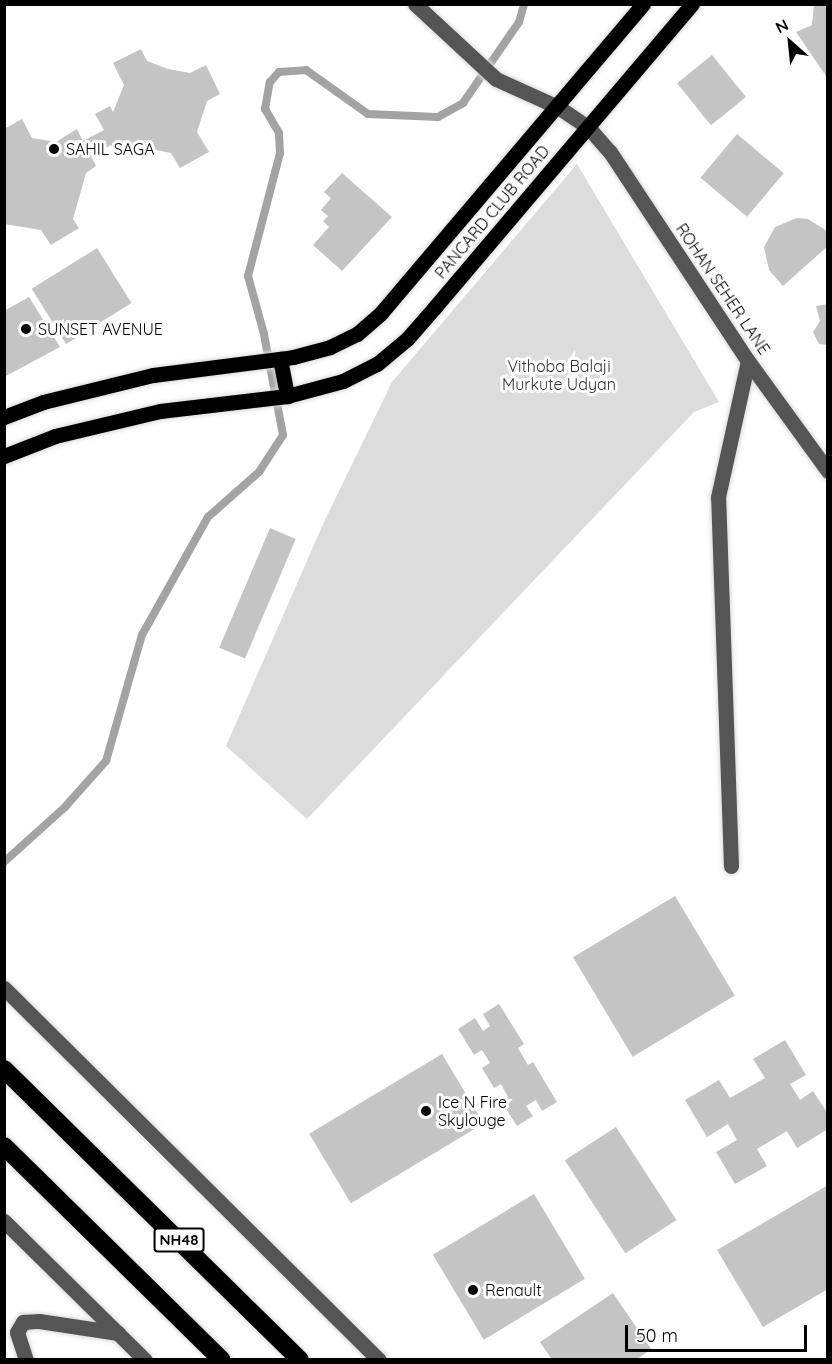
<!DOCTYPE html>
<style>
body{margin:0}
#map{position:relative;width:832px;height:1364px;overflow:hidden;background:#fff;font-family:Quicksand,sans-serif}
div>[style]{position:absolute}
.green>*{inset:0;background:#dcdcdc}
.stream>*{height:8px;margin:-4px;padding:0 4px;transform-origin:4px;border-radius:4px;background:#a3a3a3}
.building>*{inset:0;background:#c4c4c4;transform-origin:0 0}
.roads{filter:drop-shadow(0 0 2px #dbdbdb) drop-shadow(0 0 2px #dbdbdb)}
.minor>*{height:15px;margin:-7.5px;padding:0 7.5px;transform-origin:7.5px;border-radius:7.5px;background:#555}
.major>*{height:15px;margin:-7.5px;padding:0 7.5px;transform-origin:7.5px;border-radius:7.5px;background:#000}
.highway>*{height:18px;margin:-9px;padding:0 9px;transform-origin:9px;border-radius:9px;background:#000}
.dots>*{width:16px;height:16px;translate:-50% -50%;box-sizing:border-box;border:3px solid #fff;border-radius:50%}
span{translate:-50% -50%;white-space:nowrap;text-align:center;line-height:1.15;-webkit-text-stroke:6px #fff;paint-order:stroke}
.shield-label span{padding:2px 4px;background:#fff;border:2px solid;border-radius:4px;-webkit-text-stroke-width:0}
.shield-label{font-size:15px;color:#000;font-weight:700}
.poi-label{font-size:16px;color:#000}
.left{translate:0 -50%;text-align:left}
.street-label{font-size:16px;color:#000}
.park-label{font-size:16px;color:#333}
.frame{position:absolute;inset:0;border:6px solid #000;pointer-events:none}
.north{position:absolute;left:760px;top:12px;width:60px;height:60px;-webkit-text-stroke:4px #fff;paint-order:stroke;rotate:333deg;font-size:16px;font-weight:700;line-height:24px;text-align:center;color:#000}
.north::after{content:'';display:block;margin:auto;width:21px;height:27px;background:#000;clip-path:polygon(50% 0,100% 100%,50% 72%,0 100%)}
.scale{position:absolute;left:625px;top:1325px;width:182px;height:27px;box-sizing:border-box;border:3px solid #000;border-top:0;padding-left:8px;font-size:18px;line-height:21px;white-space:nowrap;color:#000;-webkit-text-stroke:4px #fff;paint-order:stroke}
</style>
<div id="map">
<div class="green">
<div style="clip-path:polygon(577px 164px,719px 402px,694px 412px,307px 819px,226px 746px,324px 522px,392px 382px)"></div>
</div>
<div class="stream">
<div style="left:4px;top:862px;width:82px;rotate:-42deg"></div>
<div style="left:65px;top:807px;width:62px;rotate:-48.3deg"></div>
<div style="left:106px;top:761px;width:131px;rotate:-74.1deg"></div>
<div style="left:142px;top:635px;width:135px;rotate:-60.8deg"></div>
<div style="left:208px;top:517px;width:68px;rotate:-41.4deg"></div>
<div style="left:259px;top:472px;width:44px;rotate:-57deg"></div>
<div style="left:283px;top:435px;width:103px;rotate:-100.7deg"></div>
<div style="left:264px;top:334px;width:60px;rotate:-105.4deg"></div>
<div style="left:248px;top:276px;width:127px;rotate:-75.4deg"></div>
<div style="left:280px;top:153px;width:20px;rotate:-93deg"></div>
<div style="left:279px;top:133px;width:28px;rotate:-120deg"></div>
<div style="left:265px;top:109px;width:27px;rotate:-80deg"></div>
<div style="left:270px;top:82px;width:13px;rotate:-48deg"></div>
<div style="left:279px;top:72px;width:27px;rotate:-4deg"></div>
<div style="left:306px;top:70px;width:76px;rotate:35.4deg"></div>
<div style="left:368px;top:114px;width:70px;rotate:2.5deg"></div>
<div style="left:438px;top:117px;width:29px;rotate:-29deg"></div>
<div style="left:463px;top:103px;width:98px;rotate:-55.3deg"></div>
<div style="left:519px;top:22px;width:19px;rotate:-74deg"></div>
</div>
<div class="building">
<div style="clip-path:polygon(814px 4px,828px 4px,828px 79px,796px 32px,812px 25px)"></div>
<div style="clip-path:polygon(141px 49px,147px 61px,168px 69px,190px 73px,206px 65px,220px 94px,207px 101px,197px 132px,209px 152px,180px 168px,171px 153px,131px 145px,116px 153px,111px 145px,91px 156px,96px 166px,86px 173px,73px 219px,79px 228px,51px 245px,41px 230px,4px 224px,4px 129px,22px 119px,32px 138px,56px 142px,77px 129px,83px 141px,104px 130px,95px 114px,110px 106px,113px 112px,124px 85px,113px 63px)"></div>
<div style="left:712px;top:55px;width:54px;height:45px;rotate:51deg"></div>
<div style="left:737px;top:134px;width:61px;height:57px;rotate:40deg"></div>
<div style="clip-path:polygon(342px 173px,392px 217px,342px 271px,313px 245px,329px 227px,323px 221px,328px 216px,321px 210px,331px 198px,324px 192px)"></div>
<div style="clip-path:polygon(797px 218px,808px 219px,827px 231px,828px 246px,783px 286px,769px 270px,764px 247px,775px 227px)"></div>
<div style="left:97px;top:248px;width:65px;height:77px;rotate:58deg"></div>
<div style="clip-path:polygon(29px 297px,60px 347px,4px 377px,4px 311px)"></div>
<div style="clip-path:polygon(828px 304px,828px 345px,819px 344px,813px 332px,820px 321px,816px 306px)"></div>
<div style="left:270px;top:528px;width:28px;height:130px;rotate:23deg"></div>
<div style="left:675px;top:896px;width:116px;height:119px;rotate:59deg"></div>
<div style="clip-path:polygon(499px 1004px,524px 1044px,518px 1048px,528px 1065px,533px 1062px,557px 1102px,542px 1111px,536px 1100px,526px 1106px,533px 1116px,517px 1126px,501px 1101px,508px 1097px,501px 1084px,494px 1088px,482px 1068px,490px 1063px,482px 1050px,474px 1055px,458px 1029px,475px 1018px,483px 1031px,490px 1026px,483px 1014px)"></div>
<div style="clip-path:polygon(785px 1040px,806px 1075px,790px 1084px,800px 1100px,813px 1091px,828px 1114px,828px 1129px,797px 1148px,787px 1131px,757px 1149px,767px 1166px,735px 1184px,716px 1152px,737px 1140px,728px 1124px,707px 1137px,685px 1100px,719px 1080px,730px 1098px,765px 1078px,753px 1059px)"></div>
<div style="left:442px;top:1054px;width:81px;height:155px;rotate:59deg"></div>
<div style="left:616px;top:1127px;width:111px;height:61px;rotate:57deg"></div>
<div style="clip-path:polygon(828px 1185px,828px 1289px,763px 1327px,717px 1250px)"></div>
<div style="left:534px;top:1194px;width:99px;height:118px;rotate:59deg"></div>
<div style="clip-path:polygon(613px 1293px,651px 1349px,636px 1360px,552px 1360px,540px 1342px)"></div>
</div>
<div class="roads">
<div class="minor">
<div style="left:415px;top:4px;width:110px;rotate:42.8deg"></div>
<div style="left:496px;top:79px;width:68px;rotate:24.3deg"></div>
<div style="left:558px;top:107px;width:36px;rotate:34deg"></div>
<div style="left:588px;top:127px;width:33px;rotate:49deg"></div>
<div style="left:610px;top:152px;width:250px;rotate:56.6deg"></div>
<div style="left:748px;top:361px;width:136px;rotate:54deg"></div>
<div style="left:731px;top:866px;width:369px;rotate:-92deg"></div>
<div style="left:718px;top:497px;width:139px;rotate:-77.6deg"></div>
<div style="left:4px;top:988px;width:528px;rotate:44.77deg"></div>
<div style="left:4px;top:1221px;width:198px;rotate:44.6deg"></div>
<div style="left:26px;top:1360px;width:29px;rotate:-108deg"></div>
<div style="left:17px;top:1332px;width:12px;rotate:-59deg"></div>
<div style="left:23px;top:1322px;width:16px;rotate:-4deg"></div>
<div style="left:39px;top:1321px;width:80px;rotate:8.6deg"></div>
</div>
<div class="major">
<div style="left:280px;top:359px;width:38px;rotate:79deg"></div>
<div style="left:4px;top:417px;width:42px;rotate:-21deg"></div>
<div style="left:43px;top:402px;width:113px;rotate:-13.8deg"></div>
<div style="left:153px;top:375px;width:141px;rotate:-7.3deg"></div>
<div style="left:293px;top:357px;width:38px;rotate:-15deg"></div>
<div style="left:330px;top:347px;width:30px;rotate:-26deg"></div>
<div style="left:357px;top:334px;width:32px;rotate:-41deg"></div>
<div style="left:381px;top:313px;width:405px;rotate:-49.7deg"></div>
<div style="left:4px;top:456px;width:55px;rotate:-21.4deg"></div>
<div style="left:55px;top:436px;width:108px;rotate:-13.4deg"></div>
<div style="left:160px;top:411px;width:128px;rotate:-6.7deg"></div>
<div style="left:287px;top:396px;width:58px;rotate:-15deg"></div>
<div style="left:343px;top:381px;width:38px;rotate:-27deg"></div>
<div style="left:377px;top:364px;width:39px;rotate:-40deg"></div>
<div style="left:407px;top:339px;width:43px;rotate:-48.8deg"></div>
<div style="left:435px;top:307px;width:397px;rotate:-49.7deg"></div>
</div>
<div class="highway">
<div style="left:4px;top:1069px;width:415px;rotate:44.5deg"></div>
<div style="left:4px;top:1146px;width:305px;rotate:44.5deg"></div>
</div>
</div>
<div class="dots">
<div style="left:54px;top:149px;background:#000"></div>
<div style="left:26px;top:329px;background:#000"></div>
<div style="left:426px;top:1111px;background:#000"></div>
<div style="left:473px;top:1290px;background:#000"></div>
</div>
<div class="shield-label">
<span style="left:179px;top:1240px">NH48</span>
</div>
<div class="poi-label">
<span class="left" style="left:66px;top:149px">SAHIL SAGA</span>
<span class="left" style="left:38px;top:329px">SUNSET AVENUE</span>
<span class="left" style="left:438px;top:1111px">Ice N Fire<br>Skylouge</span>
<span class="left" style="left:485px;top:1290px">Renault</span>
</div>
<div class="street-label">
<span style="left:492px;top:212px;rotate:-50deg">PANCARD CLUB ROAD</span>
<span style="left:723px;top:289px;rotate:56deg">ROHAN SEHER LANE</span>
</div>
<div class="park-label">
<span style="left:559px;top:375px">Vithoba Balaji<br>Murkute Udyan</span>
</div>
<div class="frame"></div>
<div class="north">N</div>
<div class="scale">50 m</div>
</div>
